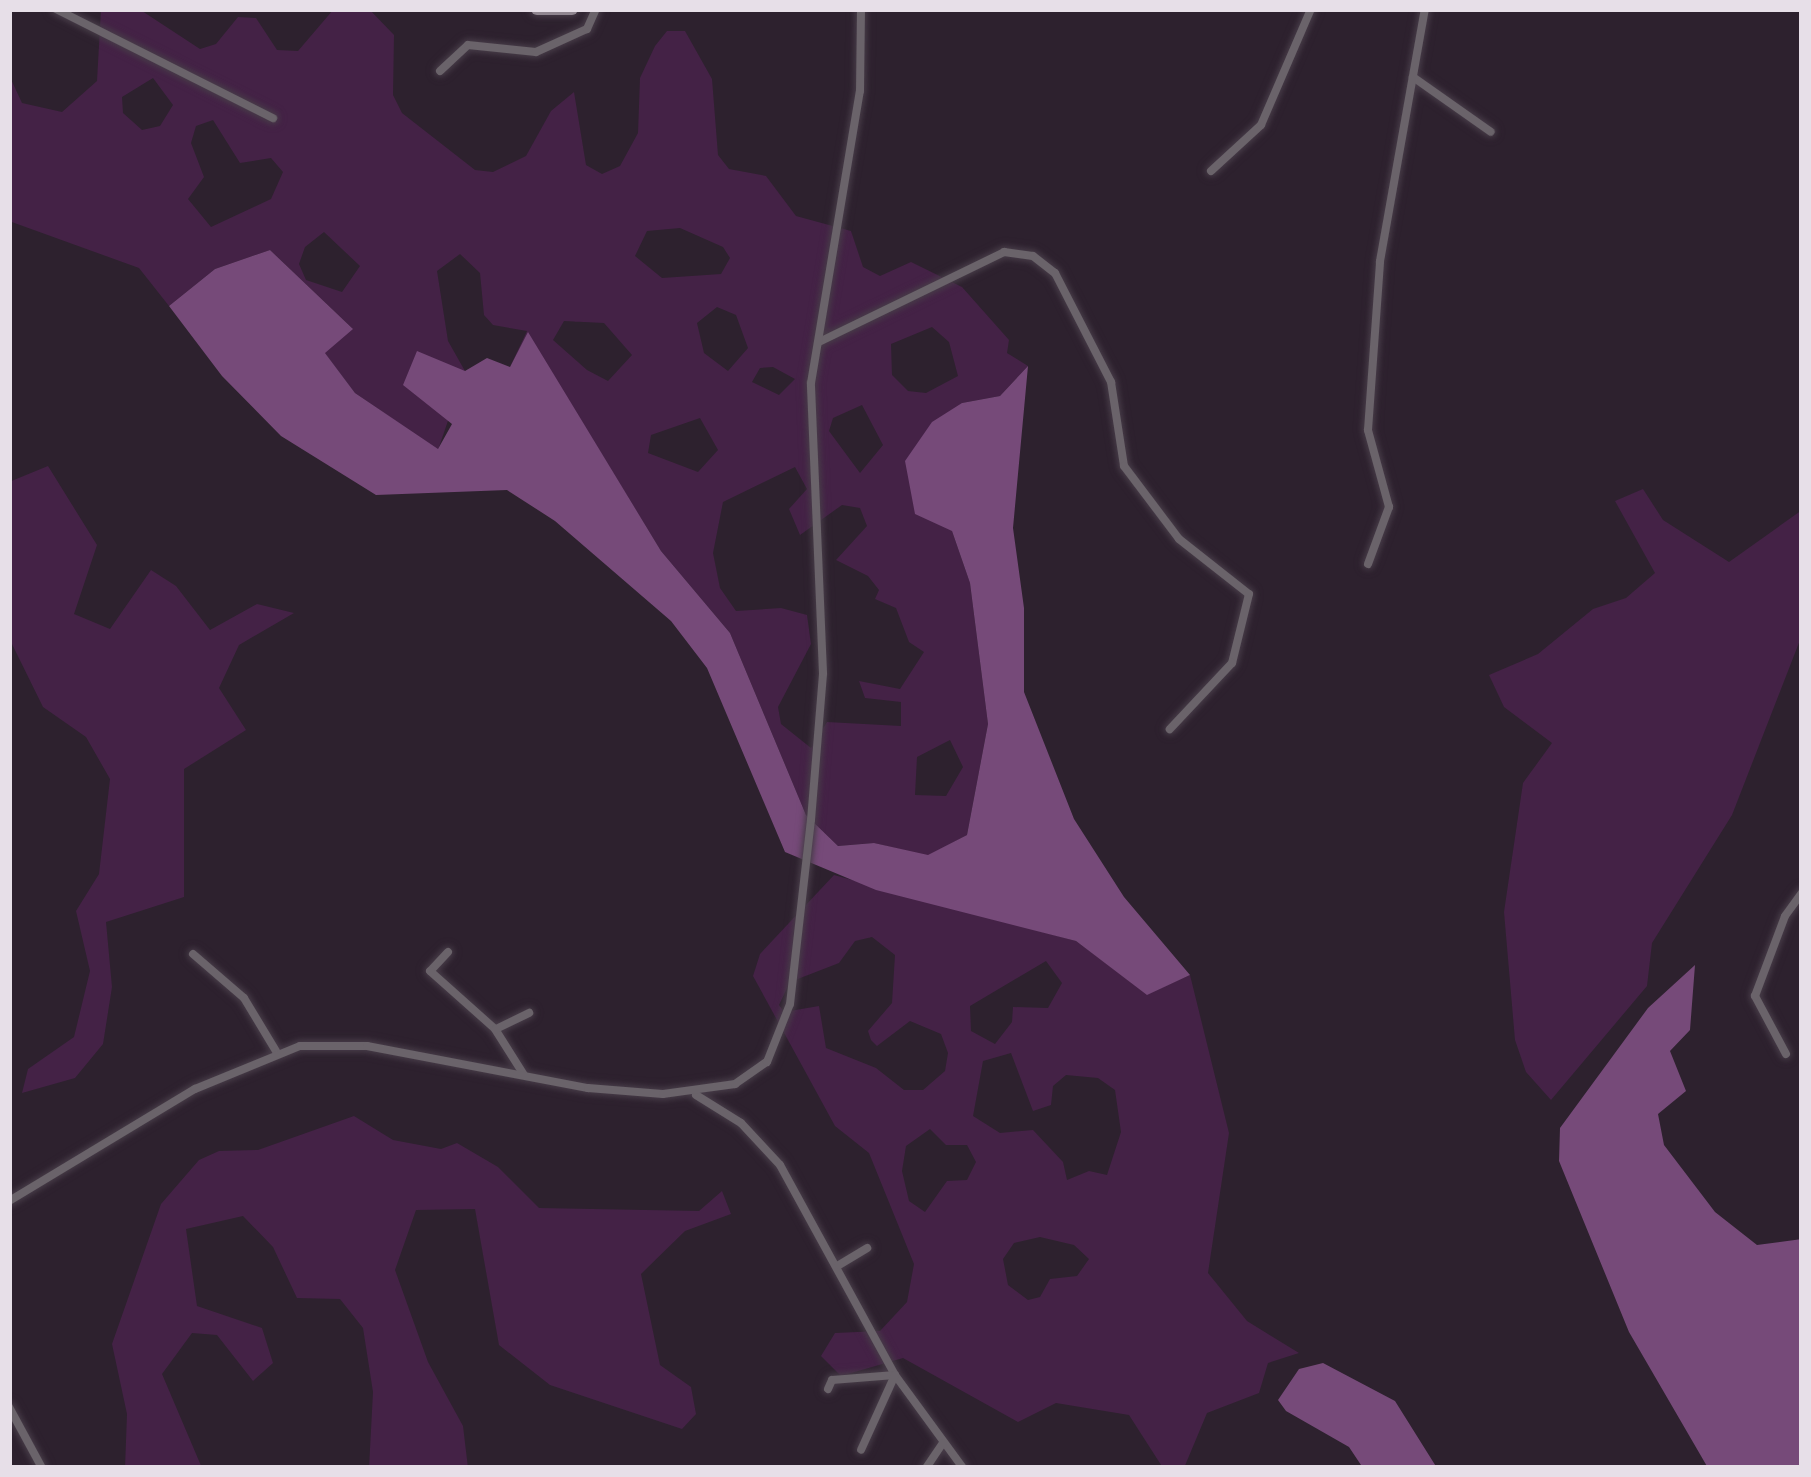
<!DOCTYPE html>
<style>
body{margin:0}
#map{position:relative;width:1811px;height:1477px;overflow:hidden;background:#2d212e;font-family:"Golos Text",sans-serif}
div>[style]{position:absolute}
.green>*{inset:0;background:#442246}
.forest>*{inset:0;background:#764a79}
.roads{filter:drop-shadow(0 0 3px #473c48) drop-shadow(0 0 3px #473c48)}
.minor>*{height:8px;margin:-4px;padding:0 4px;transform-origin:4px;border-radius:4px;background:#6a636a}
.secondary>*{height:12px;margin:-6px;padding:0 6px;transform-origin:6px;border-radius:6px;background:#908690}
span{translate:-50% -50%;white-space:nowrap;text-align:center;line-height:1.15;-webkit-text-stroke:12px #241824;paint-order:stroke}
.frame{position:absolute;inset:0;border:12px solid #e7dfe8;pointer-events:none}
</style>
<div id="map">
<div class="green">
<div style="clip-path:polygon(evenodd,101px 9px,139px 9px,200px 49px,216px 44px,238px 17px,256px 18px,277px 50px,298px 51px,333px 10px,369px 9px,394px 35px,393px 95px,402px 113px,475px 170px,493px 172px,526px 156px,551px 111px,574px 92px,586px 165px,602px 174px,620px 166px,638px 133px,640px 78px,655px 46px,667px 31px,685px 31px,712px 79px,718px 155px,729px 169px,766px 176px,796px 216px,851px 231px,863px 267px,880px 276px,911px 262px,962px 287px,1009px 340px,1007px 353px,1028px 366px,1000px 396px,962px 403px,952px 531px,970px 583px,988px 724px,967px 835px,928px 856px,874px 843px,838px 846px,806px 815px,730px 633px,661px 551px,528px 334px,510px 367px,527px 331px,493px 325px,484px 315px,480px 273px,460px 254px,437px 271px,448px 341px,465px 371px,438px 450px,355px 393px,324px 352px,352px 328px,270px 250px,215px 269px,169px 306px,139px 268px,9px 221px,9px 75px,22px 103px,62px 112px,97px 81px,101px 9px,153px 78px,173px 105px,160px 126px,142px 130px,123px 113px,122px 97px,153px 78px,101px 9px,213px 120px,240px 163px,271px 158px,283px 172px,271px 199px,211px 227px,188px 199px,204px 177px,191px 143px,196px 126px,213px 120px,101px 9px,680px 228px,723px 247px,730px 258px,721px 274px,662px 278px,635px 256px,647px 231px,680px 228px,101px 9px,324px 232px,360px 266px,342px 292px,306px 280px,299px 264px,305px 247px,324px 232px,101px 9px,717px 307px,736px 315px,748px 348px,728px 371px,704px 353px,697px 323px,717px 307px,101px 9px,564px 321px,604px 323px,632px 355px,608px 381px,587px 370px,553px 340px,564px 321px,101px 9px,932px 327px,949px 342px,958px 376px,926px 393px,908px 391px,892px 375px,891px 344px,932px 327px,101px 9px,773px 367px,795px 379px,779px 395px,752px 382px,760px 368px,773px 367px,101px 9px,862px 405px,883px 445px,860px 473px,829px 431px,833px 418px,862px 405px,101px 9px,700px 418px,718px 450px,698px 472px,648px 453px,651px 435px,700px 418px,101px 9px,795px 467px,807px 489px,789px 509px,800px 535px,842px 505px,860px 508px,867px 526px,836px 560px,868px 576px,879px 590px,875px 599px,896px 608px,909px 642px,924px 652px,900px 689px,859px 681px,865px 698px,901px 702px,901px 726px,827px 722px,811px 748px,781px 724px,778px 707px,811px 644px,807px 615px,781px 608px,736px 611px,720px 588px,713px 553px,723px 502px,795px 467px,101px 9px,950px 740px,963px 767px,946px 796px,915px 795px,917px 757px,950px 740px)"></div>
<div style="clip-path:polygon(48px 466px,97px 545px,74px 614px,110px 629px,151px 570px,176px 586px,210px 630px,257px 604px,294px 613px,239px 645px,219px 688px,246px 730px,184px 769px,184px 897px,106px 922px,112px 987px,103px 1044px,75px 1078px,22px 1093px,28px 1069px,74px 1037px,90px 971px,76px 911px,99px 874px,110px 779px,86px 737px,43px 707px,9px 638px,9px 482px)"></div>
<div style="clip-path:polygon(1643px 489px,1663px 520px,1729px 562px,1802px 510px,1802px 635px,1732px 815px,1652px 943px,1647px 986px,1551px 1100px,1526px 1072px,1515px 1040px,1504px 912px,1523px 783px,1552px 743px,1504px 707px,1489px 675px,1538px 654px,1593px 609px,1626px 598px,1655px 573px,1615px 501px)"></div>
<div style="clip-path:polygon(evenodd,834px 875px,1076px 941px,1147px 994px,1190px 975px,1229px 1133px,1208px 1273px,1247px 1321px,1299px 1353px,1268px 1363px,1259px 1393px,1207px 1413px,1184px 1468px,1163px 1468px,1129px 1415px,1056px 1403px,1018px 1422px,903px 1358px,841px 1376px,821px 1356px,835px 1333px,880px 1331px,907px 1302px,914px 1264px,869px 1153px,835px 1126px,753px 976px,760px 954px,834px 875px,872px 937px,895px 955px,892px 1003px,868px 1031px,871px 1040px,877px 1046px,910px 1021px,941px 1034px,948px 1053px,945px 1071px,923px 1090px,904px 1090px,876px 1068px,826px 1048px,819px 1006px,784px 1012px,779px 1005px,790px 982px,839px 963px,855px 941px,872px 937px,834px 875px,1046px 961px,1062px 983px,1048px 1008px,1013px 1007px,1012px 1022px,995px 1044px,971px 1031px,970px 1006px,1046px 961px,834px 875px,1011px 1053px,1033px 1111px,1051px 1105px,1053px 1086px,1066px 1075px,1098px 1078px,1115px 1090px,1121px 1132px,1107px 1175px,1089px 1171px,1067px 1180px,1063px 1162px,1033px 1130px,1000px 1133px,973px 1116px,983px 1061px,1011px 1053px,834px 875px,930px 1129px,946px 1145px,967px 1145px,976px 1162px,967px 1180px,947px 1181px,925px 1212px,909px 1201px,902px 1171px,906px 1146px,930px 1129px,834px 875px,1040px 1237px,1074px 1245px,1089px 1259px,1077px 1276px,1050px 1279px,1040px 1297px,1028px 1300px,1008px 1285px,1003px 1259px,1014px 1243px,1040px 1237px)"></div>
<div style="clip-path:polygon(354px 1116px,393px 1140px,441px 1149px,457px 1143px,498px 1167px,539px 1208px,699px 1211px,722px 1191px,731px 1214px,685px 1231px,641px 1274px,660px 1365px,691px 1387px,696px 1414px,682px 1429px,550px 1385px,499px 1345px,475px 1209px,416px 1210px,395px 1270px,428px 1362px,463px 1426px,468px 1468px,369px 1468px,373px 1392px,363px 1328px,340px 1299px,297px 1298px,273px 1247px,243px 1216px,186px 1229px,197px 1306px,262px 1328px,273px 1363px,253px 1381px,217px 1335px,192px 1333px,162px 1374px,202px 1468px,125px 1468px,127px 1414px,112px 1344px,161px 1204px,199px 1160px,219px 1151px,258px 1150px)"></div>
</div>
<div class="forest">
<div style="clip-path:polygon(270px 250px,353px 329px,325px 353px,355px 393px,438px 449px,452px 424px,403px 385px,417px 351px,465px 371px,487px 358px,510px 367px,528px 332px,661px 551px,730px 633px,806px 815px,838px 846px,874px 843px,928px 855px,967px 835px,988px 724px,970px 583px,952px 531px,915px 514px,905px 461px,932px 422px,962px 403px,1000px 396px,1028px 366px,1013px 528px,1024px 608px,1024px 692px,1074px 819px,1124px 897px,1190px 975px,1147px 995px,1076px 941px,876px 890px,785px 852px,707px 668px,671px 621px,555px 521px,507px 490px,376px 495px,281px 436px,222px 376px,169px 306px,215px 269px)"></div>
<div style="clip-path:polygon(1695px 965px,1690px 1030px,1670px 1051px,1686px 1091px,1658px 1114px,1664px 1145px,1715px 1212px,1757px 1245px,1802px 1239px,1802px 1468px,1708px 1468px,1629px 1332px,1559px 1161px,1560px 1128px,1648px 1008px)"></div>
<div style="clip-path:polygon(1323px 1363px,1395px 1401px,1437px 1468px,1363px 1468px,1349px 1447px,1286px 1411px,1278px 1400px,1299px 1369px)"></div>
</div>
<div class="roads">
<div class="minor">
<div style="left:56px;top:9px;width:243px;rotate:26.7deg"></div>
<div style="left:440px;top:71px;width:38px;rotate:-43deg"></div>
<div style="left:468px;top:45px;width:68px;rotate:5.9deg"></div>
<div style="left:536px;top:52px;width:56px;rotate:-24.3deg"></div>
<div style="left:587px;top:29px;width:22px;rotate:-66deg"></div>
<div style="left:1413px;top:77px;width:95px;rotate:35.2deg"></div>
<div style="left:1211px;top:171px;width:68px;rotate:-42.6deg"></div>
<div style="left:1261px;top:125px;width:126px;rotate:-66.7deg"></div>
<div style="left:819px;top:342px;width:206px;rotate:-25.9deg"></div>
<div style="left:1004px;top:252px;width:29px;rotate:8deg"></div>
<div style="left:1033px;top:256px;width:28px;rotate:38deg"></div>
<div style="left:1055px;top:273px;width:123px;rotate:62.8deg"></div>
<div style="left:1111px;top:382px;width:85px;rotate:81.2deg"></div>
<div style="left:1124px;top:466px;width:91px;rotate:53deg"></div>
<div style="left:1179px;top:539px;width:89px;rotate:38.2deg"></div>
<div style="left:1249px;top:594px;width:71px;rotate:103.8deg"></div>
<div style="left:1232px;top:663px;width:91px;rotate:133.2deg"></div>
<div style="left:1368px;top:564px;width:61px;rotate:-69.8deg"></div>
<div style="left:1389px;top:507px;width:80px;rotate:-105.3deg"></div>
<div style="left:1368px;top:430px;width:169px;rotate:-85.9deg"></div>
<div style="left:1380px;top:261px;width:256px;rotate:-79.9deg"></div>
<div style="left:448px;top:952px;width:26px;rotate:133deg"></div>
<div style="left:430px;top:971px;width:87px;rotate:41.7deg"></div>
<div style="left:495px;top:1029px;width:54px;rotate:57.8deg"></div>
<div style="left:193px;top:954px;width:67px;rotate:40.8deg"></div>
<div style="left:244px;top:998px;width:62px;rotate:58.9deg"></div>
<div style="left:496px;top:1029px;width:37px;rotate:-26deg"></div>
<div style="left:1786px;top:1054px;width:66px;rotate:-118.1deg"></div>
<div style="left:1755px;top:996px;width:85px;rotate:-69.4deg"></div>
<div style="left:1785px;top:916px;width:29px;rotate:-54deg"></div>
<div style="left:696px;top:1095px;width:53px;rotate:31.9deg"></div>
<div style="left:741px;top:1123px;width:57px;rotate:47.1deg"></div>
<div style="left:780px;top:1165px;width:239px;rotate:61.3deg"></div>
<div style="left:895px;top:1375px;width:115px;rotate:53.8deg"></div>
<div style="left:9px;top:1201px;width:217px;rotate:-31.1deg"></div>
<div style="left:195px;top:1089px;width:113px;rotate:-22.3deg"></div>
<div style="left:300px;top:1046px;width:67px"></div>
<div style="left:367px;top:1046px;width:225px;rotate:10.8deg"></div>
<div style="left:588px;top:1088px;width:75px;rotate:4.6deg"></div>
<div style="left:663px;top:1094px;width:73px;rotate:-7.9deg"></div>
<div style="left:735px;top:1084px;width:39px;rotate:-35deg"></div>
<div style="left:767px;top:1062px;width:62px;rotate:-68.4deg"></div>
<div style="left:790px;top:1004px;width:185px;rotate:-83.5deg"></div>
<div style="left:811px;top:820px;width:147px;rotate:-85.3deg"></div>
<div style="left:823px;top:673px;width:290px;rotate:-92.4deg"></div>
<div style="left:811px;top:383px;width:296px;rotate:-80.5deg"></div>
<div style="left:860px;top:91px;width:82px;rotate:-89.3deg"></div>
<div style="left:839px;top:1265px;width:33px;rotate:-31deg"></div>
<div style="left:828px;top:1389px;width:10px;rotate:-66deg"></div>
<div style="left:832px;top:1380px;width:63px;rotate:-4.5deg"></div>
<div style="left:895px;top:1375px;width:82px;rotate:114.4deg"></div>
<div style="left:9px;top:1407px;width:69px;rotate:61.6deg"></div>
<div style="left:926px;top:1468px;width:30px;rotate:-56deg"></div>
</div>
<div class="secondary">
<div style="left:537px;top:9px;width:35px"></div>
</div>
</div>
<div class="frame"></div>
</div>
